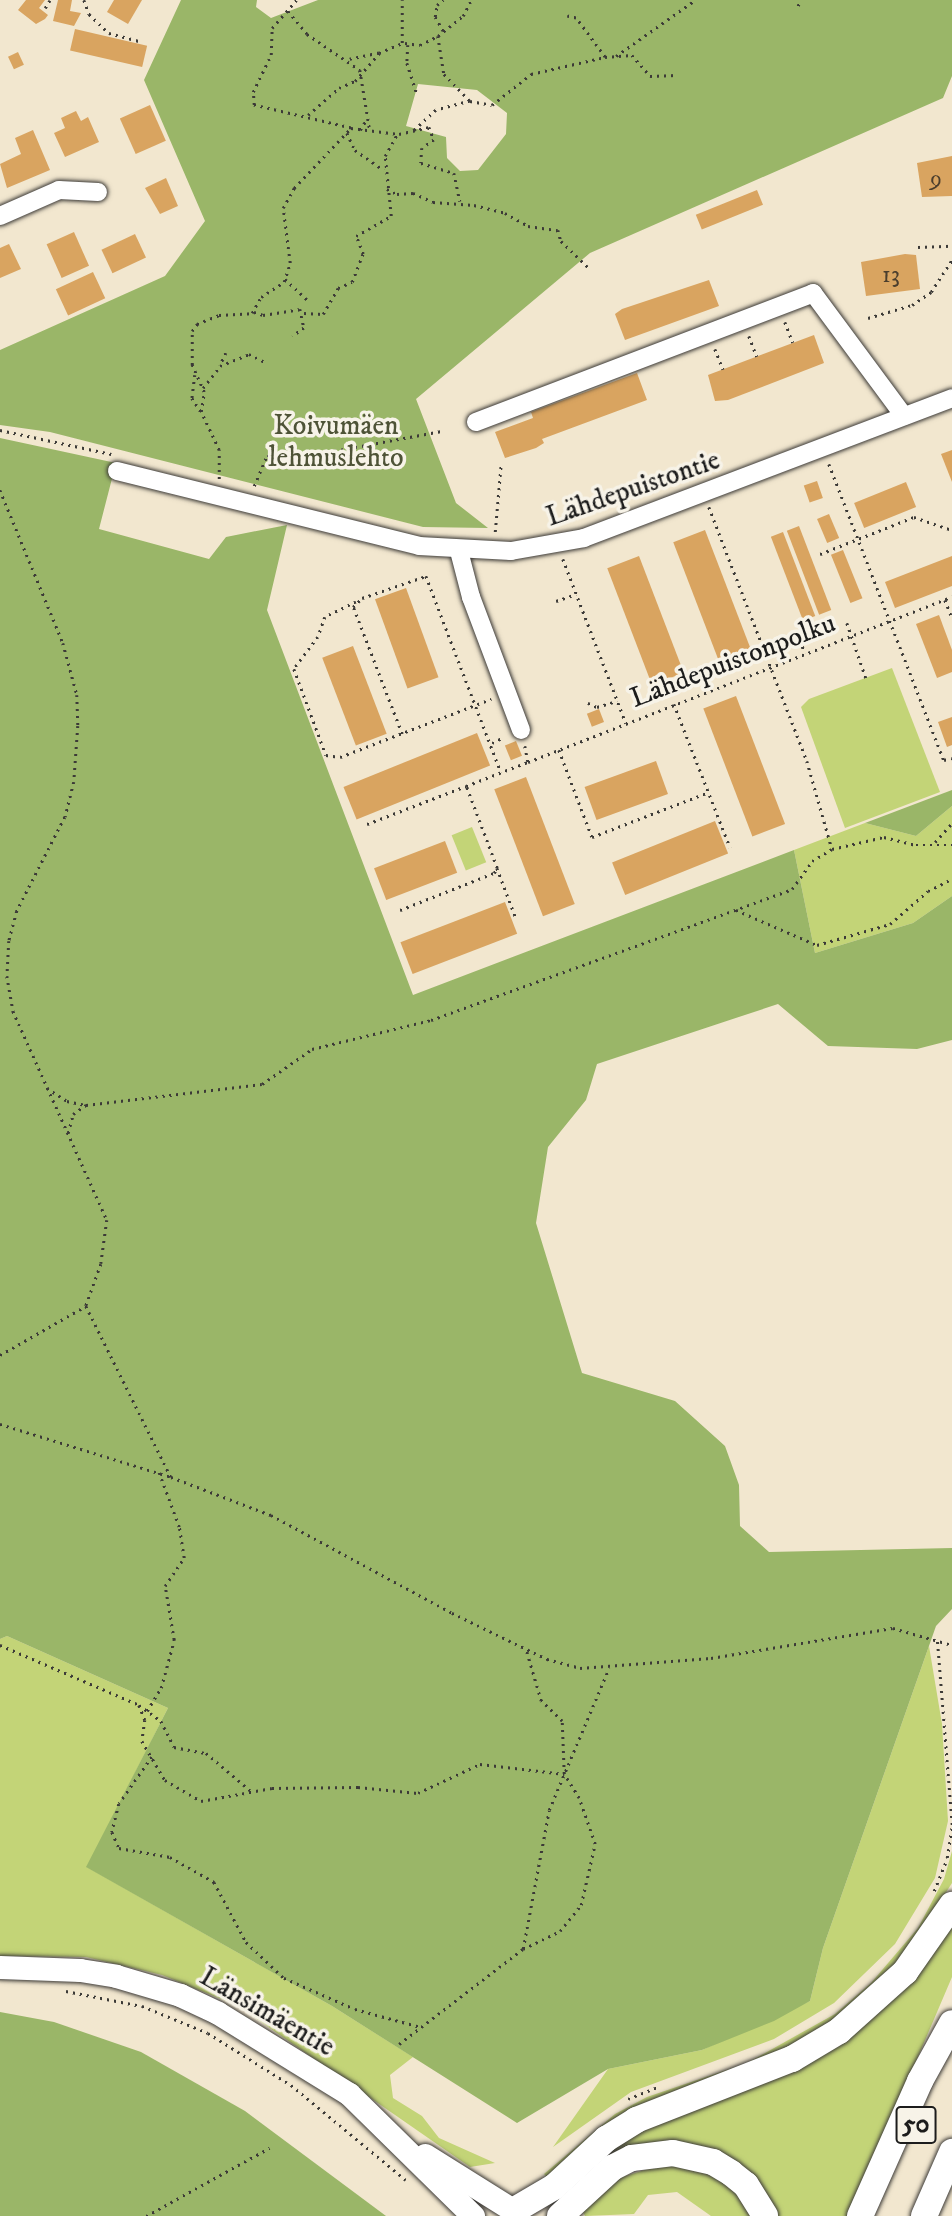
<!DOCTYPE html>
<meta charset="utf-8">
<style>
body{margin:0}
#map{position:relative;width:952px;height:2216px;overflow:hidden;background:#f2e7cf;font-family:"IM FELL DW Pica",serif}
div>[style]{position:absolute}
.green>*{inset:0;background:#c3d477;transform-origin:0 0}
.forest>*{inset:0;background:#9ab668}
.building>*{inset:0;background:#d9a460;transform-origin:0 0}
.path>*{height:2.5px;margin-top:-1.25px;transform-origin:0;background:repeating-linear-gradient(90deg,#3c3a37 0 2px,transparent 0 7px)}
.roads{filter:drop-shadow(0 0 2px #3c3a37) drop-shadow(0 0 2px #3c3a37)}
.minor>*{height:18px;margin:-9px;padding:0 9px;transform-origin:9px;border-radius:9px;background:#fff}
.major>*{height:23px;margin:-11.5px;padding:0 11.5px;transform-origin:11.5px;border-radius:11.5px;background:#fff}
.highway>*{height:26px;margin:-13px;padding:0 13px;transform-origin:13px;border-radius:13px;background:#fff}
span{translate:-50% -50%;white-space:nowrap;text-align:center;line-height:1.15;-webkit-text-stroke:7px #f7f3e8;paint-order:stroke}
.number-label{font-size:24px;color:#4b3e2d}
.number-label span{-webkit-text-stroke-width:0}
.shield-label span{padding:2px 5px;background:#f7f3e8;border:2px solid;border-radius:5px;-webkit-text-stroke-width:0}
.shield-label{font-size:26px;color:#1c1c1c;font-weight:700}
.park-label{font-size:28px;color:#4e5337}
.street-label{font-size:28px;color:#1c1c1c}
</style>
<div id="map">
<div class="green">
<div style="clip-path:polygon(892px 668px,940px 792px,845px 828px,801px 707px,809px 699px)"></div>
<div style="clip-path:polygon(952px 806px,952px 896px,913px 923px,815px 953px,794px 850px,865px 823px,916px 836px)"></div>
<div style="left:472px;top:827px;width:38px;height:22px;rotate:68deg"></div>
<div style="clip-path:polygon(7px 1636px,168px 1708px,87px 1867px,332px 2006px,413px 2057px,390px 2075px,393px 2098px,422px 2116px,439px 2138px,495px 2163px,470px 2167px,238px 2006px,162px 1975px,86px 1957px,0 1956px,0 1639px)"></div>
<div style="clip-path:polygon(929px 1646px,942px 1724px,948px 1821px,935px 1878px,895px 1944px,834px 2003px,774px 2039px,631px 2092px,553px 2147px,608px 2069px,702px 2050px,810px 2001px,823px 1948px)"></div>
<div style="clip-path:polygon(952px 1851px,952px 1883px,905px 1956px,838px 2020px,550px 2180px,544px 2174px,615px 2114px,647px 2097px,747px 2063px,835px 2014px,871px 1983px,918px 1928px,944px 1879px)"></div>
<div style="clip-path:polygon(952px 1923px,952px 1977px,850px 2216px,775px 2216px,744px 2171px,611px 2161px,602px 2155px,635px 2131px,753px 2086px)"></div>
<div style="clip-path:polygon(664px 2164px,708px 2172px,734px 2190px,755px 2216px,711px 2216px,677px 2192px,648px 2195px,634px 2214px,585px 2216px,582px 2210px,622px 2177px)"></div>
</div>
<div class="forest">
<div style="clip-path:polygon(evenodd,181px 0,257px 0,256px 7px,271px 18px,318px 0,952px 0,952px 76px,943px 98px,590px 253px,416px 399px,456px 503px,488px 528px,423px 527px,50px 432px,0 425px,0 350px,165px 276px,205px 221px,144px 80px,181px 0,418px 84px,477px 90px,507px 113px,506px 134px,478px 170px,460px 171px,447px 158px,446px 137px,406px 126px,418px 84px)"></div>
<div style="clip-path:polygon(0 438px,116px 463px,99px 529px,209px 559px,226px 537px,287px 525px,267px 610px,413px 995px,794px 850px,815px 953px,913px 923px,952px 896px,952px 1040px,917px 1049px,828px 1046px,778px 1004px,597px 1064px,586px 1100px,548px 1147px,536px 1223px,582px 1373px,675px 1401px,725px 1446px,739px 1485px,740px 1526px,769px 1552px,952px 1548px,952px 1609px,936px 1626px,823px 1948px,810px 2001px,774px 2021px,702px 2050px,608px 2069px,517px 2123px,332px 2006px,86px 1867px,168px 1708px,7px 1636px,0 1639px)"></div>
<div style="clip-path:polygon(952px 790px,952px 806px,916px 836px,865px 823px)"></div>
<div style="clip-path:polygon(0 2012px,54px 2022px,141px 2052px,245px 2111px,386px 2216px,0 2216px)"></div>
</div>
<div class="building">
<div style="clip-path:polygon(26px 0,45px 0,39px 8px,48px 15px,45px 19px,36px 24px,18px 10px)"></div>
<div style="clip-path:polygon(58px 0,72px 0,70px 11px,81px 13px,74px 26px,53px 21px)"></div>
<div style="clip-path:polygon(114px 0,142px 0,128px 24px,107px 12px)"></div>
<div style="left:75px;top:29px;width:74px;height:22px;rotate:13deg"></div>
<div style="left:18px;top:52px;width:14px;height:11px;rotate:65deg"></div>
<div style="left:150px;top:105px;width:39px;height:33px;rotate:66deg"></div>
<div style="clip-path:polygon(76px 111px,81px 121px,88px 117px,99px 142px,65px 157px,54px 133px,65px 128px,61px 118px)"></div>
<div style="clip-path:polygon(33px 130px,50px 170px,7px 188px,0 164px,21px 154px,15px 138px)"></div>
<div style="clip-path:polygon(952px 156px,952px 196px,922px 197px,917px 163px)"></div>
<div style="clip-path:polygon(166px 178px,178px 206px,160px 214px,145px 188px)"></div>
<div style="left:757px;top:190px;width:16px;height:66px;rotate:68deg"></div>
<div style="left:74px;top:232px;width:37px;height:30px;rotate:66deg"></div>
<div style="left:135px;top:234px;width:26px;height:37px;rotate:65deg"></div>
<div style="clip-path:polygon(9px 244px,21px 269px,0 278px,0 248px)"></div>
<div style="clip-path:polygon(905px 254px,916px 255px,920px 289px,866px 296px,861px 262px)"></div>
<div style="left:93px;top:272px;width:29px;height:41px;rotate:65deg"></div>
<div style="clip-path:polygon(709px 280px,719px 306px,625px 340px,615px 314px,622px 309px)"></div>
<div style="clip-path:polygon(814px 335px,824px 363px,728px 400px,715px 401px,708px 375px)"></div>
<div style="clip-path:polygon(637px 373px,647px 400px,542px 439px,544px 443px,536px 448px,505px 458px,495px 432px,533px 418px,531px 412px)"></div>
<div style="clip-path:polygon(952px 450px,952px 482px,941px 454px)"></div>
<div style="left:817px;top:481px;width:18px;height:14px;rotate:71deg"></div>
<div style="left:906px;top:482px;width:27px;height:56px;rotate:68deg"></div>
<div style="left:829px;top:514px;width:26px;height:13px;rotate:67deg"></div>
<div style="left:799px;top:526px;width:90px;height:13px;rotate:69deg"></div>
<div style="left:705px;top:530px;width:138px;height:34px;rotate:69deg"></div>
<div style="left:783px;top:532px;width:90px;height:13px;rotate:69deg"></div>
<div style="left:843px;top:550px;width:52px;height:13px;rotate:68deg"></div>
<div style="left:639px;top:556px;width:125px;height:34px;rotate:69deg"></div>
<div style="clip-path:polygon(952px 556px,952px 586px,895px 608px,885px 582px)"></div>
<div style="left:406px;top:588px;width:95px;height:33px;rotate:70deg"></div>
<div style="clip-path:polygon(939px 615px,952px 650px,952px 672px,937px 678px,916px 624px)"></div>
<div style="left:353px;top:646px;width:94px;height:33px;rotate:69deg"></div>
<div style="left:736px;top:696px;width:137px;height:35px;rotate:69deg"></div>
<div style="left:599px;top:709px;width:14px;height:13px;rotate:69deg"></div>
<div style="clip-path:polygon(952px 717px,952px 745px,947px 747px,938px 722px)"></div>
<div style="left:477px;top:733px;width:35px;height:144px;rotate:68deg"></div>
<div style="left:516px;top:741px;width:16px;height:12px;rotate:68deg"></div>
<div style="left:656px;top:761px;width:35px;height:76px;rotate:70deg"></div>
<div style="left:526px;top:777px;width:136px;height:34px;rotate:69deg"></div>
<div style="left:715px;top:821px;width:35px;height:111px;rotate:68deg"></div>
<div style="left:445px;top:841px;width:34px;height:76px;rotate:69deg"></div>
<div style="left:505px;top:902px;width:34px;height:112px;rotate:69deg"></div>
</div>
<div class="path">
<div style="left:84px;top:0;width:15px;rotate:70deg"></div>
<div style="left:89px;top:14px;width:28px;rotate:44deg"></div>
<div style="left:109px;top:33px;width:31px;rotate:15deg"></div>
<div style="left:798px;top:6px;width:6px;rotate:-72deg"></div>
<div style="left:45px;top:8px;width:9px;rotate:-58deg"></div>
<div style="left:288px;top:11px;width:30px;rotate:50deg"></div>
<div style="left:307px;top:34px;width:64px;rotate:34.2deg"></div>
<div style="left:360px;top:70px;width:62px;rotate:80.7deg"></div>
<div style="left:443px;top:31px;width:16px;rotate:-120deg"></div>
<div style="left:435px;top:17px;width:12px;rotate:-81deg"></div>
<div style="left:437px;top:5px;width:8px;rotate:-40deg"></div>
<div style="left:438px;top:36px;width:32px;rotate:-39deg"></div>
<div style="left:463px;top:16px;width:18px;rotate:-63deg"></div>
<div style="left:405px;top:43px;width:15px;rotate:8deg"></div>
<div style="left:420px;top:45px;width:20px;rotate:-27deg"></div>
<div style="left:438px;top:36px;width:38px;rotate:81deg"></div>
<div style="left:444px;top:74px;width:37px;rotate:46deg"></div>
<div style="left:470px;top:101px;width:35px;rotate:165deg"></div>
<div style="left:436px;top:110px;width:33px;rotate:137deg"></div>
<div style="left:408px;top:45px;width:18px;rotate:93deg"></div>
<div style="left:407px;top:63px;width:33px;rotate:72deg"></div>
<div style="left:379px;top:53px;width:25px;rotate:-23deg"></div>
<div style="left:402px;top:43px;width:43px;rotate:-90deg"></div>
<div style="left:616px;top:56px;width:97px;rotate:-35.3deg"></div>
<div style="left:605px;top:57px;width:27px;rotate:-4deg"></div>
<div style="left:632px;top:55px;width:28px;rotate:49deg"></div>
<div style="left:650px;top:76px;width:27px;rotate:-2deg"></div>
<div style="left:470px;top:101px;width:22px;rotate:10deg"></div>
<div style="left:492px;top:105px;width:50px;rotate:-38.5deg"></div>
<div style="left:531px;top:74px;width:76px;rotate:-12.9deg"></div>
<div style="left:605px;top:57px;width:49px;rotate:-126.6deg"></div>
<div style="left:576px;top:18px;width:9px;rotate:-167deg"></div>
<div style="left:308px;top:115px;width:41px;rotate:-41.1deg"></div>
<div style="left:339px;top:88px;width:17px;rotate:-24deg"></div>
<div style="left:355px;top:81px;width:37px;rotate:-49deg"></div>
<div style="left:379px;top:53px;width:30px;rotate:168deg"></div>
<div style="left:351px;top:128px;width:48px;rotate:7.1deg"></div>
<div style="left:399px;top:134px;width:31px;rotate:-13deg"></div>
<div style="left:429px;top:127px;width:14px;rotate:69deg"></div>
<div style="left:434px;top:140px;width:14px;rotate:146deg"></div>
<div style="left:422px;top:148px;width:15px;rotate:94deg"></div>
<div style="left:421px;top:163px;width:34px;rotate:17deg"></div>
<div style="left:454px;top:173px;width:29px;rotate:78deg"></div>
<div style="left:360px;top:130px;width:13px;rotate:-58deg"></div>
<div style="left:347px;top:133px;width:19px;rotate:65deg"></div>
<div style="left:355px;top:150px;width:35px;rotate:35deg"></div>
<div style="left:387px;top:189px;width:11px;rotate:27deg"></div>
<div style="left:397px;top:194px;width:16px;rotate:-4deg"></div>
<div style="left:413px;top:193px;width:22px;rotate:24deg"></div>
<div style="left:433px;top:202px;width:41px;rotate:4.2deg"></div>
<div style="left:474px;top:205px;width:32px;rotate:14deg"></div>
<div style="left:505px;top:213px;width:26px;rotate:29deg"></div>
<div style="left:528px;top:226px;width:30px;rotate:8deg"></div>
<div style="left:558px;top:230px;width:11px;rotate:75deg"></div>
<div style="left:561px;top:241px;width:40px;rotate:44deg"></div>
<div style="left:918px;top:247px;width:34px;rotate:-2deg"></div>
<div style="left:285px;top:279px;width:33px;rotate:43deg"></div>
<div style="left:254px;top:312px;width:9px;rotate:18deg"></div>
<div style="left:263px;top:315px;width:37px;rotate:-9deg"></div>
<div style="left:300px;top:309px;width:19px;rotate:78deg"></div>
<div style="left:304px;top:328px;width:14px;rotate:144deg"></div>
<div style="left:304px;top:313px;width:19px;rotate:3deg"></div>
<div style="left:323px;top:314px;width:30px;rotate:-60deg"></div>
<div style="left:338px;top:288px;width:15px;rotate:-23deg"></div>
<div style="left:352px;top:282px;width:30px;rotate:-69deg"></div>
<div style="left:363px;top:254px;width:19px;rotate:-111deg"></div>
<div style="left:356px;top:236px;width:40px;rotate:-29.7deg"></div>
<div style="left:391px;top:216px;width:60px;rotate:-95.7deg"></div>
<div style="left:385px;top:156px;width:25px;rotate:-61deg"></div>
<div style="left:868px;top:318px;width:46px;rotate:-16.5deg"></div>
<div style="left:912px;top:305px;width:23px;rotate:-34deg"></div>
<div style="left:931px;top:292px;width:38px;rotate:-57deg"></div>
<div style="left:785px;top:322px;width:22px;rotate:69deg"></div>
<div style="left:749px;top:336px;width:22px;rotate:69deg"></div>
<div style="left:715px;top:349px;width:22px;rotate:68deg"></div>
<div style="left:226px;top:353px;width:14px;rotate:115deg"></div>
<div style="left:220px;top:366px;width:31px;rotate:-22deg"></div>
<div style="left:249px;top:354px;width:18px;rotate:27deg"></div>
<div style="left:195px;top:375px;width:23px;rotate:97deg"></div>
<div style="left:192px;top:398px;width:17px;rotate:57deg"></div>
<div style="left:203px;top:388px;width:28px;rotate:-52deg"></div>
<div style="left:0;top:430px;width:114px;rotate:12.2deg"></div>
<div style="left:829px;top:464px;width:318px;rotate:68.8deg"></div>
<div style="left:944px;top:760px;width:8px;rotate:-14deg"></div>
<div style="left:219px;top:479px;width:29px;rotate:-90deg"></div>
<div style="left:219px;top:450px;width:42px;rotate:-115.3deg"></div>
<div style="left:201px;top:412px;width:20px;rotate:-81deg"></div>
<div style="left:204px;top:392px;width:30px;rotate:-114deg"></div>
<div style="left:192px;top:365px;width:34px;rotate:-90deg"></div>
<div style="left:192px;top:331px;width:9px;rotate:-54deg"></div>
<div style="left:197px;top:324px;width:24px;rotate:-22deg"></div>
<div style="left:219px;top:315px;width:33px;rotate:-3deg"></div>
<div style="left:252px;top:313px;width:18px;rotate:-61deg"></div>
<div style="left:261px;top:297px;width:27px;rotate:-33deg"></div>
<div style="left:284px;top:282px;width:20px;rotate:-72deg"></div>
<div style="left:290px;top:263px;width:55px;rotate:-97.3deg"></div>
<div style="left:283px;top:208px;width:23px;rotate:-61deg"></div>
<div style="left:294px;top:188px;width:83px;rotate:-46.5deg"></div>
<div style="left:351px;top:128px;width:100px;rotate:-166.7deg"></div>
<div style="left:254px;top:105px;width:13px;rotate:-94deg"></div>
<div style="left:253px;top:92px;width:41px;rotate:-64.1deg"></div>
<div style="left:271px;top:55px;width:27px;rotate:-88deg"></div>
<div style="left:272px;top:28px;width:37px;rotate:-49deg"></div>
<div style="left:254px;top:486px;width:33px;rotate:-67deg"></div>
<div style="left:267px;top:456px;width:40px"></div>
<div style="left:307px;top:456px;width:137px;rotate:-10.5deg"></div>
<div style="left:0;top:490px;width:165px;rotate:67.6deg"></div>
<div style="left:63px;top:643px;width:54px;rotate:74.9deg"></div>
<div style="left:77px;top:695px;width:31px;rotate:88deg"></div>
<div style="left:78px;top:726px;width:56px;rotate:94.1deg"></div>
<div style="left:74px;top:782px;width:36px;rotate:104deg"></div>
<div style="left:65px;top:817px;width:106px;rotate:117.1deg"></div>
<div style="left:17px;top:911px;width:31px;rotate:105deg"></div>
<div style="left:9px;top:941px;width:35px;rotate:93deg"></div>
<div style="left:7px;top:976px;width:36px;rotate:80deg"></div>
<div style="left:13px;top:1011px;width:229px;rotate:65.8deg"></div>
<div style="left:107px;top:1220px;width:44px;rotate:97.8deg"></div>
<div style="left:101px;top:1264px;width:45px;rotate:109.7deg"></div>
<div style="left:86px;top:1306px;width:191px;rotate:63.6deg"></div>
<div style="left:709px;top:507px;width:272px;rotate:68.9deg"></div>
<div style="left:807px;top:761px;width:91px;rotate:74.1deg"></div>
<div style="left:495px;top:532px;width:68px;rotate:-85deg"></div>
<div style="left:820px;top:554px;width:101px;rotate:-21.5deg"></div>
<div style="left:914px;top:517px;width:40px;rotate:18.9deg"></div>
<div style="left:563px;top:559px;width:176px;rotate:69deg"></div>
<div style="left:945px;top:600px;width:18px;rotate:68deg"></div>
<div style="left:556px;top:601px;width:21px;rotate:-19deg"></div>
<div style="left:356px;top:602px;width:34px;rotate:154deg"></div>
<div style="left:325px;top:617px;width:21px;rotate:109deg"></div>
<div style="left:318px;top:637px;width:40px;rotate:127deg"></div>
<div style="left:294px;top:669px;width:92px;rotate:69.6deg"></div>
<div style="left:326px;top:755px;width:14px;rotate:8deg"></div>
<div style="left:340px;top:757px;width:162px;rotate:-21deg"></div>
<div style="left:847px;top:623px;width:58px;rotate:70.9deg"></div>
<div style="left:800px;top:640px;width:14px;rotate:69deg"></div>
<div style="left:588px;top:703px;width:10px;rotate:24deg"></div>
<div style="left:597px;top:707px;width:21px;rotate:-17deg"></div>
<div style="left:674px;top:704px;width:154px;rotate:68.6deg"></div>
<div style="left:402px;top:734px;width:136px;rotate:-111.1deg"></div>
<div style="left:353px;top:607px;width:13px;rotate:-45deg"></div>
<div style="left:362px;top:598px;width:68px;rotate:-19deg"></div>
<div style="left:426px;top:576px;width:210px;rotate:69.1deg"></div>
<div style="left:492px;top:743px;width:13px;rotate:-27deg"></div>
<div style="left:525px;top:746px;width:16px;rotate:79deg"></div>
<div style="left:528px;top:762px;width:455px;rotate:-21.3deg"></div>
<div style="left:559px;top:750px;width:93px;rotate:69.2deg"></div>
<div style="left:592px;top:837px;width:125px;rotate:-21deg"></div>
<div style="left:367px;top:824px;width:106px;rotate:-21deg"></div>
<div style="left:935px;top:842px;width:25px;rotate:-48deg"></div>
<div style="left:497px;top:868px;width:53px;rotate:69.2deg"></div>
<div style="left:400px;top:910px;width:101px;rotate:-21.5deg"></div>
<div style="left:494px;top:873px;width:6px;rotate:-59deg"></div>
<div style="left:497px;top:868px;width:88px;rotate:-110.7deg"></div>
<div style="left:466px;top:786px;width:66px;rotate:-21.2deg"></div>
<div style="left:736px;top:910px;width:88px;rotate:23.4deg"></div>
<div style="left:817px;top:945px;width:76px;rotate:-16deg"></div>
<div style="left:890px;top:924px;width:50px;rotate:-41deg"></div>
<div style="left:928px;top:891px;width:27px;rotate:-27deg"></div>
<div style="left:47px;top:1088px;width:24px;rotate:33deg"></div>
<div style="left:67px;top:1101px;width:19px;rotate:12deg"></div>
<div style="left:86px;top:1105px;width:177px;rotate:-6.8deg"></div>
<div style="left:262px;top:1084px;width:61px;rotate:-35deg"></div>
<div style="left:312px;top:1049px;width:122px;rotate:-13.7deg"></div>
<div style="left:431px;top:1020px;width:384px;rotate:-19.9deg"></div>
<div style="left:792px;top:889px;width:34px;rotate:-54deg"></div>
<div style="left:812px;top:861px;width:23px;rotate:-31deg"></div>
<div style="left:832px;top:849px;width:53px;rotate:-13deg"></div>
<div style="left:884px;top:837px;width:33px;rotate:14deg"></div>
<div style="left:916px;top:845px;width:36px"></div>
<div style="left:68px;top:1133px;width:20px;rotate:-75deg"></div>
<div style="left:73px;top:1114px;width:16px;rotate:-35deg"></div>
<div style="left:0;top:1355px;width:99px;rotate:-29.7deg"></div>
<div style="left:0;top:1424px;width:179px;rotate:17.2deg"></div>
<div style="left:171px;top:1477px;width:107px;rotate:20.8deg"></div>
<div style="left:271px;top:1515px;width:206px;rotate:28.4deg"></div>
<div style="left:452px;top:1613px;width:106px;rotate:25.8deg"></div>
<div style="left:547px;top:1659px;width:34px;rotate:15deg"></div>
<div style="left:580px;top:1668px;width:131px;rotate:-4.4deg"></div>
<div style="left:711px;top:1658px;width:184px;rotate:-9.4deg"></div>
<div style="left:893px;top:1628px;width:61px;rotate:16.1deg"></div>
<div style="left:0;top:1645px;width:151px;rotate:23.3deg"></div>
<div style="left:139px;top:1705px;width:16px;rotate:68deg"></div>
<div style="left:145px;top:1720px;width:21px;rotate:98deg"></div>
<div style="left:142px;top:1741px;width:45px;rotate:59.5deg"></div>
<div style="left:165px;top:1780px;width:42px;rotate:30.3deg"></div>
<div style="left:201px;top:1801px;width:72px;rotate:-10.4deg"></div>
<div style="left:272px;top:1788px;width:86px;rotate:-0.7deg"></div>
<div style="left:358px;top:1787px;width:60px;rotate:5.7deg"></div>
<div style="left:418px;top:1793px;width:68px;rotate:-25.1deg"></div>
<div style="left:480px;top:1764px;width:85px;rotate:6.8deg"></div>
<div style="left:139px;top:1705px;width:27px;rotate:36deg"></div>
<div style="left:161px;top:1721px;width:29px;rotate:63deg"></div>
<div style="left:174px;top:1747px;width:33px;rotate:11deg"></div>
<div style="left:206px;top:1753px;width:59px;rotate:40.2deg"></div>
<div style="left:147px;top:1711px;width:27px;rotate:-59deg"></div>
<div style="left:161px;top:1688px;width:50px;rotate:-74.8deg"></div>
<div style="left:174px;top:1640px;width:55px;rotate:-99.5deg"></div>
<div style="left:165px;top:1586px;width:34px;rotate:-56deg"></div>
<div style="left:184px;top:1558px;width:31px;rotate:-99deg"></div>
<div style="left:179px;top:1527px;width:58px;rotate:-110.3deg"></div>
<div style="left:152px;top:1757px;width:57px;rotate:125.1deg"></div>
<div style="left:119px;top:1804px;width:29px;rotate:104deg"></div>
<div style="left:112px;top:1832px;width:17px;rotate:66deg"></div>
<div style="left:119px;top:1848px;width:52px;rotate:10deg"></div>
<div style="left:170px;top:1857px;width:51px;rotate:29.6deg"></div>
<div style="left:214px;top:1882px;width:68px;rotate:61.9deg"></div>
<div style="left:246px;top:1942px;width:52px;rotate:43.5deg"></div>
<div style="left:284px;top:1978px;width:77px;rotate:23.6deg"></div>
<div style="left:355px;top:2009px;width:68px;rotate:15.3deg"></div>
<div style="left:934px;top:1891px;width:35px;rotate:-68deg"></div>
<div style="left:947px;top:1858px;width:33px;rotate:-81deg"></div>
<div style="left:952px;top:1825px;width:187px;rotate:-94.6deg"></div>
<div style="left:523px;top:1949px;width:41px;rotate:-25.9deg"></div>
<div style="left:560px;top:1931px;width:33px;rotate:-51deg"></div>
<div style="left:581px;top:1905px;width:63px;rotate:-77.1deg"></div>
<div style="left:595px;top:1844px;width:49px;rotate:-109.2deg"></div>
<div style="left:579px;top:1798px;width:28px;rotate:-122deg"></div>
<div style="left:564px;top:1774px;width:53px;rotate:-92.2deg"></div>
<div style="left:562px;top:1721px;width:29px;rotate:-136deg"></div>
<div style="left:541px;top:1701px;width:53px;rotate:-106.4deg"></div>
<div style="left:66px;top:1991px;width:77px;rotate:11.2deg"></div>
<div style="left:142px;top:2006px;width:71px;rotate:22.2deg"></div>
<div style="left:208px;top:2033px;width:98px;rotate:32.1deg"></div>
<div style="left:291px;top:2085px;width:149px;rotate:39.6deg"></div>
<div style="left:399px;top:2044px;width:156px;rotate:-37.5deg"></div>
<div style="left:523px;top:1949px;width:141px;rotate:-79.4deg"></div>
<div style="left:549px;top:1810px;width:154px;rotate:-67.1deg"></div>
<div style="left:628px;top:2099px;width:31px;rotate:-22deg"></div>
<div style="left:146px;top:2216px;width:141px;rotate:-28.9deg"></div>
</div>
<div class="roads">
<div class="minor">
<div style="left:0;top:216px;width:64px;rotate:-23.8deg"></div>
<div style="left:59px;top:190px;width:39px;rotate:3deg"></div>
<div style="left:476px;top:422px;width:361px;rotate:-20.9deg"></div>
<div style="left:813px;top:293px;width:153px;rotate:53.5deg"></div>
<div style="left:117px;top:471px;width:311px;rotate:13.9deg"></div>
<div style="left:419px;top:546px;width:92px;rotate:3.1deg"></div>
<div style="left:511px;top:551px;width:74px;rotate:-10.1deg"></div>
<div style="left:584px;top:538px;width:394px;rotate:-20.8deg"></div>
<div style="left:459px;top:551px;width:48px;rotate:75.4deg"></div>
<div style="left:471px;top:597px;width:142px;rotate:69.4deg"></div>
</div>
<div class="major">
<div style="left:0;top:1967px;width:80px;rotate:2.1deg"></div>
<div style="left:80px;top:1970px;width:36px;rotate:9deg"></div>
<div style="left:116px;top:1976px;width:67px;rotate:16.5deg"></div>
<div style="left:180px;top:1995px;width:42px;rotate:25.3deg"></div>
<div style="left:218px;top:2013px;width:154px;rotate:31.7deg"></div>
<div style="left:349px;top:2094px;width:174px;rotate:44.5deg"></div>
<div style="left:425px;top:2155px;width:98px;rotate:32.1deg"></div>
</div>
<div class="highway">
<div style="left:518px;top:2208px;width:42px;rotate:-30.3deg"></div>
<div style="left:554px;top:2187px;width:71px;rotate:-42.7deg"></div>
<div style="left:606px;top:2139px;width:36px;rotate:-32deg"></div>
<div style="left:636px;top:2120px;width:168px;rotate:-21.4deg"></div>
<div style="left:792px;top:2059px;width:55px;rotate:-30.8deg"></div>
<div style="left:839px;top:2031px;width:89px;rotate:-41.8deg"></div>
<div style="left:905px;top:1972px;width:82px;rotate:-55deg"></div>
<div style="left:560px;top:2216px;width:71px;rotate:-42.7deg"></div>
<div style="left:612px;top:2168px;width:22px;rotate:-27deg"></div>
<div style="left:632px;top:2158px;width:41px;rotate:-7deg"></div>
<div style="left:673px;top:2153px;width:41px;rotate:12.7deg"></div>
<div style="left:713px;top:2162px;width:21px;rotate:31deg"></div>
<div style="left:731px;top:2173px;width:19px;rotate:39deg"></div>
<div style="left:746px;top:2185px;width:36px;rotate:58deg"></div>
<div style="left:860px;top:2216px;width:148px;rotate:-66deg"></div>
<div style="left:920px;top:2081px;width:66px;rotate:-61.1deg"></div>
<div style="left:924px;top:2216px;width:70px;rotate:-66.4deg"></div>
</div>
</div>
<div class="number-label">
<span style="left:936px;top:180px">9</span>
<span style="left:891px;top:276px">13</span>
</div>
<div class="shield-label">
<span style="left:916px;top:2125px">50</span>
</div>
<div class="park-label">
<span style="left:336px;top:442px">Koivumäen<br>lehmuslehto</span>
</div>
<div class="street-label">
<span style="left:633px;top:489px;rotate:-19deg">Lähdepuistontie</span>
<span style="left:733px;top:661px;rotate:-21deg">Lähdepuistonpolku</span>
<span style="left:267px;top:2012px;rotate:30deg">Länsimäentie</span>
</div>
</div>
